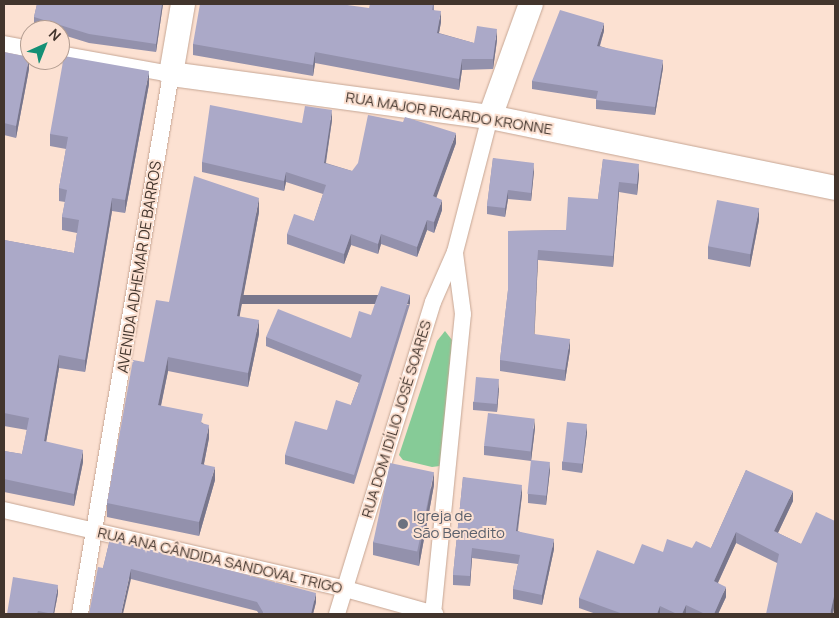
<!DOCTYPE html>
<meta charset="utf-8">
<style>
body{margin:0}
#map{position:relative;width:839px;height:618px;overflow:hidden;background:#fce1d2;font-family:Manrope,sans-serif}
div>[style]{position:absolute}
.green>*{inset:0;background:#86cb97}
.roads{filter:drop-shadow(0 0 1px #c6a694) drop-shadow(0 0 1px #c6a694)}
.street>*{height:16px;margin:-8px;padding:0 8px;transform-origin:8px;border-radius:8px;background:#fff}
.secondary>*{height:24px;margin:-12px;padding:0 12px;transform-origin:12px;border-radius:12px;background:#fff}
.wall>*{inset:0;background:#9391ac}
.shaded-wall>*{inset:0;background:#78768c;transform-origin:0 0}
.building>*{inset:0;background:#aba9c8;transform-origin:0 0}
.dots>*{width:14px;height:14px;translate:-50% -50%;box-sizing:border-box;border:2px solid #fce1d2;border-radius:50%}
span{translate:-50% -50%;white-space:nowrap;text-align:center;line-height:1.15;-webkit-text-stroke:4px #fce1d2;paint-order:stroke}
.street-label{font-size:15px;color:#42352d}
.worship-label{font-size:15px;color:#5b616d}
.left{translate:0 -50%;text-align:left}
.frame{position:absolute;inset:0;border:5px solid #42352d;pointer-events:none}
.north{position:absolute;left:20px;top:20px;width:50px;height:50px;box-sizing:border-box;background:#fce1d2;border:1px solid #b29c90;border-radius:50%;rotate:44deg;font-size:14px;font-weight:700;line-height:20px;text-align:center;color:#42352d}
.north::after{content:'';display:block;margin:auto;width:18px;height:22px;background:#149075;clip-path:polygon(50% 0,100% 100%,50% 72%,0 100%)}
</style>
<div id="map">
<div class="green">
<div style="clip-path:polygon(445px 331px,452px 340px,442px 459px,440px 466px,432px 467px,403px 460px,399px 455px,437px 341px)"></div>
</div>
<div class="roads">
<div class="street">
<div style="left:4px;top:44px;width:26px;rotate:11deg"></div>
<div style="left:60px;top:54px;width:113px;rotate:10.2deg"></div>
<div style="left:171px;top:74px;width:548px;rotate:99.57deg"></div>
<div style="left:4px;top:510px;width:347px;rotate:13deg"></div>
<div style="left:342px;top:588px;width:97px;rotate:15.6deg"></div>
<div style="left:337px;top:614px;width:326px;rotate:-72.9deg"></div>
<div style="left:433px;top:302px;width:55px;rotate:-66.3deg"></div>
<div style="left:455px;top:252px;width:139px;rotate:-75.5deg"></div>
<div style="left:433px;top:614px;width:301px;rotate:-84.3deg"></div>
<div style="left:463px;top:314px;width:62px;rotate:-97.5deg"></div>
</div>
<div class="secondary">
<div style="left:183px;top:4px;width:71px;rotate:99.7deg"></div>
<div style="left:171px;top:74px;width:322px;rotate:7.7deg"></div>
<div style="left:490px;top:117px;width:352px;rotate:11.6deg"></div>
<div style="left:490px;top:117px;width:120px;rotate:-70.1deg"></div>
</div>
</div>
<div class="wall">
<div style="clip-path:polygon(37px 4px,163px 4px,156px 52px,89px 43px,60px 34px,60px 30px,47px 30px,34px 26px,34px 17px)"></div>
<div style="clip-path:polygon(434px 4px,434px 10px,441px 22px,439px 33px,474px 43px,497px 40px,493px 69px,462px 70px,459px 90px,315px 63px,313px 76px,193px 55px,193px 44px,369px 8px)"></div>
<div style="clip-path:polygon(604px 31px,600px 46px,663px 68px,655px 115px,596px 109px,596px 99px,532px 89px,532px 81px)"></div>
<div style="clip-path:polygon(4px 52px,29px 69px,16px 138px,4px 135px)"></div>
<div style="clip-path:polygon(149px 84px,125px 213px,112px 211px,85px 372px,59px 368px,46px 442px,83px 462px,74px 506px,4px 492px,4px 451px,22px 454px,27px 430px,4px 426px,4px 240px,74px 253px,77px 233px,62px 230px,62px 217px,65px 202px,59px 201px,59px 188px,66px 149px,50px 146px,50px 134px)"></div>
<div style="clip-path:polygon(332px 120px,326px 163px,352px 171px,456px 143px,436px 197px,442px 210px,434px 233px,427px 230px,417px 257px,381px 244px,378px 254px,351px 245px,344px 264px,287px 244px,287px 234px,314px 221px,323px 194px,286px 182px,284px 191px,202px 172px,202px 162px,302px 123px)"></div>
<div style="clip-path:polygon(493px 158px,534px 171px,531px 201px,508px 199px,505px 217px,487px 214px,487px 206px)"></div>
<div style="clip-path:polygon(603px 159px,639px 175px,637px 195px,619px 192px,613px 267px,538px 260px,534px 334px,570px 350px,565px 381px,500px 371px,500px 360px,508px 290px,508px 231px,566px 230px,598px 199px)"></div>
<div style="clip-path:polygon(259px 212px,239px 317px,259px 334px,248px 387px,168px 371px,161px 406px,203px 423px,209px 438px,204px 464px,215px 480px,199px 536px,107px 517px,107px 503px,169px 302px)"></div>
<div style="clip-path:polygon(759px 220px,750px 267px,708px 259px,708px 246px)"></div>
<div style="clip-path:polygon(410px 304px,354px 484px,285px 464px,285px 455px,327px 430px,351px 405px,359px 383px,266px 346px,266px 337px,351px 338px,371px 315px)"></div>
<div style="clip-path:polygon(499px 388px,497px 412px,473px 410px,473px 402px)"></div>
<div style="clip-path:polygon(535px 428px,531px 461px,484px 455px,484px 446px)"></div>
<div style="clip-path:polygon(587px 433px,582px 473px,562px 470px,562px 462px)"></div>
<div style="clip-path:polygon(550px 470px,546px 505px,528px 503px,528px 494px)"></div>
<div style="clip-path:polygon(746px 470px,793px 501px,778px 533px,801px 544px,835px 521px,835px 602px,833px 614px,777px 563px,736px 543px,718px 583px,726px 597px,718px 614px,596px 614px,579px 608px,579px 598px,634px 564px,692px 548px,711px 548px)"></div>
<div style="clip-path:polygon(463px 477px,522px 495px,518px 531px,554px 549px,542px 605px,513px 599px,513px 589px,518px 564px,472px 558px,470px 586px,453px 585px,453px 575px)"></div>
<div style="clip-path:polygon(434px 485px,419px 566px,373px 555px,373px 542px)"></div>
<div style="clip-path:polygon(110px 539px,316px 602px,313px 614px,259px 614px,257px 611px,131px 579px,103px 568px)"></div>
<div style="clip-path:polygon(58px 593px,54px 614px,7px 614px)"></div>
</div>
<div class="shaded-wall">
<div style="clip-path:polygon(162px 4px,163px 4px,156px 52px,156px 44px)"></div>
<div style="clip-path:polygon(441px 11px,441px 22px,437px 43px,437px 33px)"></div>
<div style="clip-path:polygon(604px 23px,604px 31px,597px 54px,597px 46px)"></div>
<div style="clip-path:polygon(497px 29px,497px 40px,493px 69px,493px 59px)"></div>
<div style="clip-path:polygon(315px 52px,315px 63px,313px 76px,313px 65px)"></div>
<div style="clip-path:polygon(29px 57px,29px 69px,16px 138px,16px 126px)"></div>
<div style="clip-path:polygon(462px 59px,462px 70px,459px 90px,459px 79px)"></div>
<div style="clip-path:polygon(663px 60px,663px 68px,655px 115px,655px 107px)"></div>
<div style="clip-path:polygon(149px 71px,149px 84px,125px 213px,125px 200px)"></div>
<div style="clip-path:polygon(332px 110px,332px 120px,324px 173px,324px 163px)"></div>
<div style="clip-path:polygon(456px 133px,456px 143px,433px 207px,433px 196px)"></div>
<div style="clip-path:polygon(534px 163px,534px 171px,531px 201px,531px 193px)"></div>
<div style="clip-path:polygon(639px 164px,639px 175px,637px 195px,637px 184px)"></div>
<div style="clip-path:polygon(286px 172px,286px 182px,284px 191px,284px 181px)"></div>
<div style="clip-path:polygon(619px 182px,619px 192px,613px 267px,613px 256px)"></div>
<div style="clip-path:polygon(508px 190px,508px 199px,505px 217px,505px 208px)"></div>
<div style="clip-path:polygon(112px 198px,112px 211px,85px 372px,85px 360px)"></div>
<div style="clip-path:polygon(259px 198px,259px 212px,237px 330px,237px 316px)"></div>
<div style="clip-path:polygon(442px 200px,442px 210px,434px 233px,434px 222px)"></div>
<div style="clip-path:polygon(759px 208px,759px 220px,750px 267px,750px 255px)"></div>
<div style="clip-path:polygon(427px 220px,427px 230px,417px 257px,417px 247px)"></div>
<div style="clip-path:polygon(351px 234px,351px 245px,344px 264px,344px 254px)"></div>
<div style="clip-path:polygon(381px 234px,381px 244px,378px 254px,378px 244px)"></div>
<div style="clip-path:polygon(538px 250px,538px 260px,534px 345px,534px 334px)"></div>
<div style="left:410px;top:295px;width:9px;height:189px;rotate:90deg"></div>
<div style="clip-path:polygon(259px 320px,259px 334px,248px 387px,248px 373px)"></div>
<div style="clip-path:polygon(570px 339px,570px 350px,565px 381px,565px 370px)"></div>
<div style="clip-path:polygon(59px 355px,59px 368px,44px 454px,44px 441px)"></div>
<div style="clip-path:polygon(168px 357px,168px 371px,158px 419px,158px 405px)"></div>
<div style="clip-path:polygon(499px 379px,499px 388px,497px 412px,497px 404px)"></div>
<div style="clip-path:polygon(535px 419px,535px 428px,531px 461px,531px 452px)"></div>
<div style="clip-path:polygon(587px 424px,587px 433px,582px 473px,582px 464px)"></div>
<div style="clip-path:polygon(209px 425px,209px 438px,201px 478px,201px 464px)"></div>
<div style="clip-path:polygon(83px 450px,83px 462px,74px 506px,74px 494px)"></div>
<div style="clip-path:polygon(550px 462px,550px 470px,546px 505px,546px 496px)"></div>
<div style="clip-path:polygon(215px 467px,215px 480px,199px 536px,199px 522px)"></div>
<div style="clip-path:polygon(434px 472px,434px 485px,419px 566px,419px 553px)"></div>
<div style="clip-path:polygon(522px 485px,522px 495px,516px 540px,516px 531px)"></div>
<div style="clip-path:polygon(793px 491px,793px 501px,774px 541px,774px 531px)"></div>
<div style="clip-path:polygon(736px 532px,736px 543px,714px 591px,714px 581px)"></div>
<div style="clip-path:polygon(554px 539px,554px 549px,542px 605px,542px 595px)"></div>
<div style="clip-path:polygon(472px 548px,472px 558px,470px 586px,470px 576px)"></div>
<div style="clip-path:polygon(131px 569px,131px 579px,123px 614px,121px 614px)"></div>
<div style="clip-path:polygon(58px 585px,58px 593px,54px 614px,53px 614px)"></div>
<div style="clip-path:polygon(726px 587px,726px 597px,718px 614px,714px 614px)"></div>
<div style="clip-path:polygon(835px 592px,835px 602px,833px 614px,830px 614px)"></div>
<div style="clip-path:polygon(316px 593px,316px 602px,313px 614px,311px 614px)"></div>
<div style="clip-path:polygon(686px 605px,686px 614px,682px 614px)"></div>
<div style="clip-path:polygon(660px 606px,660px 614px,657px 614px)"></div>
</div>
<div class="building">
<div style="clip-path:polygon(37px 4px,162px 4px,156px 44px,89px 34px,34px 17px)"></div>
<div style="clip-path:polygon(200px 4px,340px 4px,369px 8px,370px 4px,433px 4px,432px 10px,441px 11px,437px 33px,474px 43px,477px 26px,497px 29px,493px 59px,462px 59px,459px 79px,315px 52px,313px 65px,193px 44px)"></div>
<div style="clip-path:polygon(560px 10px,604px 23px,597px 46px,663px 60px,655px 107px,596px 100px,598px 91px,532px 81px)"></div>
<div style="clip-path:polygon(4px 52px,29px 57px,16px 126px,4px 123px)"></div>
<div style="clip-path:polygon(64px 56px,149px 71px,125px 200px,112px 198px,85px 360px,59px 355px,44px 441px,83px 450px,74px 494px,4px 479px,4px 451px,22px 454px,29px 418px,4px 413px,4px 240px,74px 253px,79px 220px,62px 217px,67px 190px,59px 188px,68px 137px,50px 134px)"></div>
<div style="clip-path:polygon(210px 105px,302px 123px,305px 106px,332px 110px,324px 163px,352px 171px,358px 163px,368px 115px,403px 122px,405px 117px,456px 133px,433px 196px,442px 200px,434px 222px,427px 220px,417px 247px,381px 234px,378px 244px,351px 234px,344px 254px,287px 234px,294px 214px,314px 221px,326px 185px,286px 172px,284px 181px,202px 162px)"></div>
<div style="clip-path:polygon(493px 158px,534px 163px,531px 193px,508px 190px,505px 208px,487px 206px)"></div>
<div style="clip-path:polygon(603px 159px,639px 164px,637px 184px,619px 182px,613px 256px,538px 250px,534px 334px,570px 339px,565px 370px,500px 360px,508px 290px,508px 231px,566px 230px,568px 197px,598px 199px)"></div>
<div style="clip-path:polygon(194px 176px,259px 198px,237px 316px,259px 320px,248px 373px,168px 357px,158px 405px,203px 414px,201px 423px,209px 425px,201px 464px,215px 467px,199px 522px,107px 503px,133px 360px,144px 362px,156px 300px,169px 302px)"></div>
<div style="left:717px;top:200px;width:43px;height:47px;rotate:11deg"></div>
<div style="clip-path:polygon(381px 286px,410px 295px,354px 475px,285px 455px,295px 421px,327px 430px,336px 400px,351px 405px,362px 375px,266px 337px,278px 309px,351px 338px,359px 311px,371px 315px)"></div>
<div style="left:476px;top:377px;width:23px;height:25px;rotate:5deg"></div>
<div style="left:488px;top:413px;width:47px;height:33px;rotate:7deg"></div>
<div style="left:567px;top:422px;width:20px;height:40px;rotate:6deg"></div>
<div style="left:531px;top:460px;width:19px;height:34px;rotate:6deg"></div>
<div style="left:390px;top:463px;width:45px;height:81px;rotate:12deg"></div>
<div style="clip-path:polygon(746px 470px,793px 491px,774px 531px,801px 544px,816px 512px,835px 521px,835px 592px,830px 614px,766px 614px,779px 554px,736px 532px,714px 581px,726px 587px,714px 614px,705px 614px,686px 605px,682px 614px,677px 614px,660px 606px,657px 614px,623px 614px,579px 598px,597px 550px,634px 564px,642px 544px,663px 552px,667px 539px,692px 548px,696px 541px,711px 548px)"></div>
<div style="clip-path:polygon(463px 477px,522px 485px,516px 531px,554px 539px,542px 595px,513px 589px,520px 555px,472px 548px,470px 576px,453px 575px)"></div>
<div style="clip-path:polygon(110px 539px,316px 593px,311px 614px,263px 614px,263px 612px,257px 602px,131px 569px,121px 614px,89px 614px,98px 567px,103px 568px)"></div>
<div style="clip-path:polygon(13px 577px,58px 585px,53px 614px,38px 611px,37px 614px,7px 614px)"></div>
</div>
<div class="dots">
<div style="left:403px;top:524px;background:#6b7280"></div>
</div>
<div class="street-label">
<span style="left:449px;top:113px;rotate:9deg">RUA MAJOR RICARDO KRONNE</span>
<span style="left:139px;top:267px;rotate:-81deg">AVENIDA ADHEMAR DE BARROS</span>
<span style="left:396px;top:419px;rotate:-73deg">RUA DOM IDÍLIO JOSÉ SOARES</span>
<span style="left:220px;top:560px;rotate:13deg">RUA ANA CÂNDIDA SANDOVAL TRIGO</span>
</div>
<div class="worship-label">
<span class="left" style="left:413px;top:524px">Igreja de<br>São Benedito</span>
</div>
<div class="frame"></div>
<div class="north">N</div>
</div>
